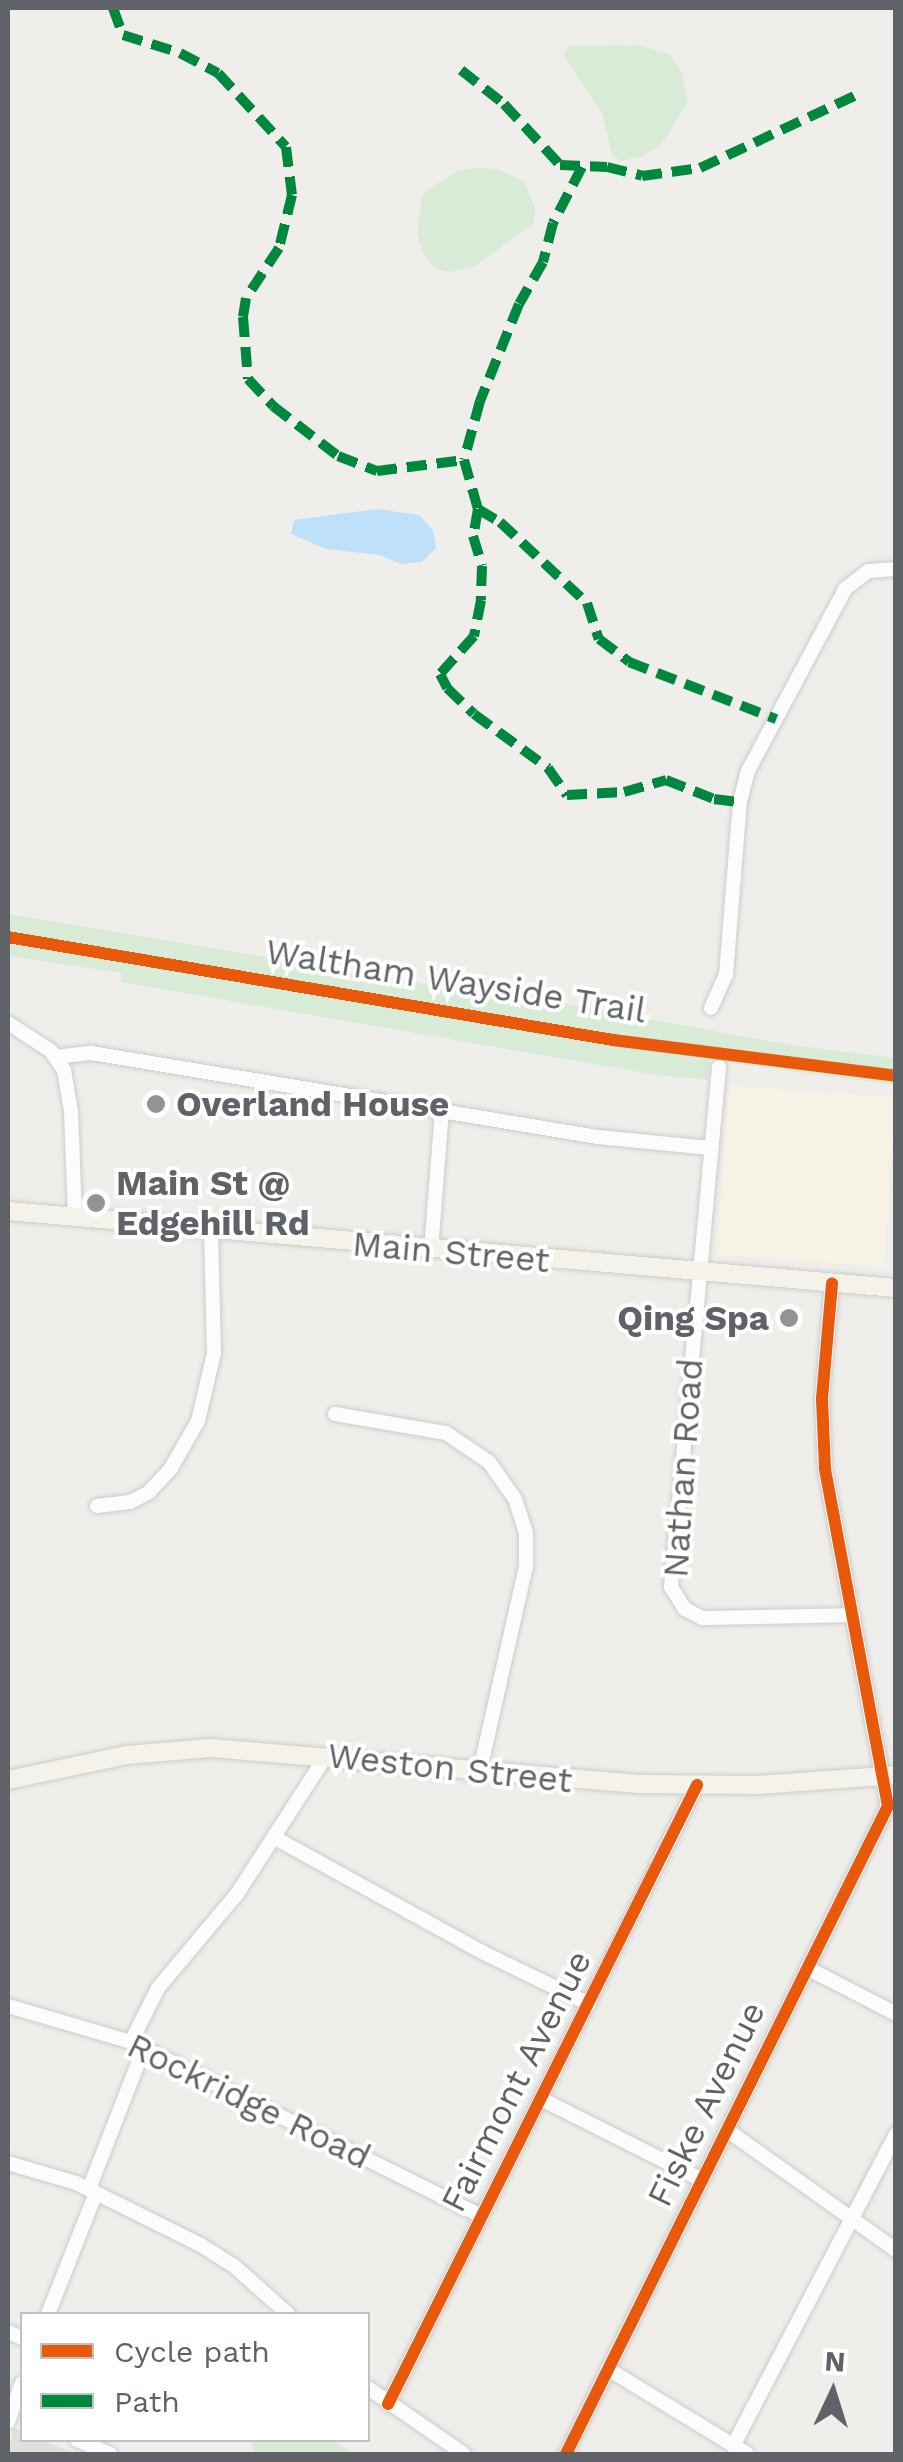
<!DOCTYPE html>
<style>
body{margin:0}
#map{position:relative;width:903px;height:2462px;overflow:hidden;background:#efeeea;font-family:"Work Sans",sans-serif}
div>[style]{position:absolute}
.commercial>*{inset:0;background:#f7f3e4;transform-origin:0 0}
.education>*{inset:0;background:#e2e0da}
.green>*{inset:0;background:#d8ebd6}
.water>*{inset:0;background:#bfe0f9}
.roads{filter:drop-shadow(0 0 2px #cbcccc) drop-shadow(0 0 2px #cbcccc)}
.minor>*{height:14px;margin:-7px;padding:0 7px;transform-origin:7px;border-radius:7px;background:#fdfcfc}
.major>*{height:18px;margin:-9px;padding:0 9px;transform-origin:9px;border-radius:9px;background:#f4f2e9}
.quiet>*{height:10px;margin-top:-5px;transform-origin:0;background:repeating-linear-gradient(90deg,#00873e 0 20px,transparent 0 30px)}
.cycleway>*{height:12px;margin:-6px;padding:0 6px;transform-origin:6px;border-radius:6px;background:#e8590c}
.dots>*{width:28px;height:28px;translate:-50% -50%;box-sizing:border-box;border:5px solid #fff;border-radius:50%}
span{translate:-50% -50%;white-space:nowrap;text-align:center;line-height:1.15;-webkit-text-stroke:8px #fff;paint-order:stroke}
.street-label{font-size:35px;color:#5f6368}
.poi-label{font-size:35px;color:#5f6368;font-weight:700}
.left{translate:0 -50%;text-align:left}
.right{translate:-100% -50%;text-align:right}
.frame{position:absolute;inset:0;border:10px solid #5f6368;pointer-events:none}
.legend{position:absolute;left:20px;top:2312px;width:350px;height:130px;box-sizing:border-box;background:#fff;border:2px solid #bfc1c3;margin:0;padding:12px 18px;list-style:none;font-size:30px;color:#5f6368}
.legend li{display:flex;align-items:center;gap:20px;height:50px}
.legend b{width:50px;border:2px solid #bfc1c3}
.north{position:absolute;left:783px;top:2342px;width:100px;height:100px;-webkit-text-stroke:8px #fff;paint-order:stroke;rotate:4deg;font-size:28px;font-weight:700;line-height:40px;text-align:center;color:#5f6368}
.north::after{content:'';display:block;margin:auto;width:35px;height:45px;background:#5f6368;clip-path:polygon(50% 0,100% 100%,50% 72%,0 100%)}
</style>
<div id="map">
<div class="commercial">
<div style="left:729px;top:1086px;width:167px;height:169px;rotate:4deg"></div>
</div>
<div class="education">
<div style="clip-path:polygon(14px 2427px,22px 2431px,22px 2440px,42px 2440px,77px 2454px,8px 2454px)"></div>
</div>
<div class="green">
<div style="clip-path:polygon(637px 45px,670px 54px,682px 73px,688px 102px,661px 145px,641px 157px,620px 161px,612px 155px,602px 113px,563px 55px,569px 46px)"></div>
<div style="clip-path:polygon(476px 168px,498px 169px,525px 182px,535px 209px,534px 223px,476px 265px,451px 272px,436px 269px,426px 259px,417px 235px,421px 199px,427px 190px,458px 171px)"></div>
<div style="clip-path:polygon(8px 914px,521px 1000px,522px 996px,791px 1045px,895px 1058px,895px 1085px,710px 1060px,708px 1080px,657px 1075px,121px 982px,121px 973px,8px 956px)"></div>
<div style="clip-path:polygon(251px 2440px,334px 2440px,352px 2454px,256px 2454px)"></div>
</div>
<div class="water">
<div style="clip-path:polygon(377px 509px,419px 515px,433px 530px,436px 548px,422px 562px,401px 564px,380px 555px,326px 549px,291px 534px,294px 520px)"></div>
</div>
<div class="roads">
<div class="minor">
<div style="left:711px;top:1008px;width:36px;rotate:-66deg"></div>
<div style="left:726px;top:975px;width:174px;rotate:-85.4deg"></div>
<div style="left:740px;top:802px;width:32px;rotate:-76deg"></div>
<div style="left:748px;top:771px;width:206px;rotate:-61.9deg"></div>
<div style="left:845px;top:589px;width:29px;rotate:-38deg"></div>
<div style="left:868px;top:571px;width:28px;rotate:-4deg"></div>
<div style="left:8px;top:1023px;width:51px;rotate:33.1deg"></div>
<div style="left:51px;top:1051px;width:23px;rotate:56deg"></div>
<div style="left:64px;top:1070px;width:42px;rotate:80.3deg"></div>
<div style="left:71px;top:1111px;width:106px;rotate:87.8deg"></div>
<div style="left:56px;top:1057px;width:35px;rotate:-7deg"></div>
<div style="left:91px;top:1053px;width:514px;rotate:9.41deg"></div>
<div style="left:598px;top:1137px;width:113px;rotate:5.6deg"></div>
<div style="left:719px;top:1067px;width:522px;rotate:95.27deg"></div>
<div style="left:671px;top:1587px;width:26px;rotate:58deg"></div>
<div style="left:685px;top:1609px;width:19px;rotate:28deg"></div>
<div style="left:702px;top:1618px;width:151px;rotate:-1.1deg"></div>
<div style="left:431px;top:1250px;width:139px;rotate:-85.5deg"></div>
<div style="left:335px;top:1414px;width:113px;rotate:9.7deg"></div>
<div style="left:446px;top:1433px;width:52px;rotate:34deg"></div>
<div style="left:489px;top:1462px;width:45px;rotate:54.9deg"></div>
<div style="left:515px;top:1499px;width:35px;rotate:72deg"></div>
<div style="left:526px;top:1532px;width:34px;rotate:90deg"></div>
<div style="left:526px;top:1566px;width:213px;rotate:102.7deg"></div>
<div style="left:97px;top:1506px;width:33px;rotate:-7deg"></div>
<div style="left:130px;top:1502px;width:20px;rotate:-27deg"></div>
<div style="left:148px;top:1493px;width:34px;rotate:-47deg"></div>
<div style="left:171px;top:1468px;width:54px;rotate:-60.1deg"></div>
<div style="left:198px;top:1421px;width:70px;rotate:-76.8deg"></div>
<div style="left:214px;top:1353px;width:123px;rotate:-91.4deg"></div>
<div style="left:277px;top:1839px;width:234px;rotate:28.9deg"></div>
<div style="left:482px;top:1952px;width:119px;rotate:25.9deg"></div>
<div style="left:807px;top:1968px;width:100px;rotate:27.3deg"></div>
<div style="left:8px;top:2006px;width:128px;rotate:16.3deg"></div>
<div style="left:131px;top:2042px;width:392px;rotate:26.4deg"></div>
<div style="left:131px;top:2042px;width:60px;rotate:-63.4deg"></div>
<div style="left:158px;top:1988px;width:123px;rotate:-50deg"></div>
<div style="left:237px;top:1894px;width:164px;rotate:-57.2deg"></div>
<div style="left:541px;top:2099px;width:180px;rotate:26.7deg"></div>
<div style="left:727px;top:2130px;width:207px;rotate:35.4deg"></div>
<div style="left:8px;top:2163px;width:71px;rotate:16.4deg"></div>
<div style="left:76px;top:2183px;width:137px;rotate:26.4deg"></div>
<div style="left:199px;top:2244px;width:41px;rotate:32.2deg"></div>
<div style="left:234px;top:2266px;width:72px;rotate:41.6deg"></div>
<div style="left:89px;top:2189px;width:151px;rotate:-68.7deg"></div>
<div style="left:48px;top:2314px;width:130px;rotate:-68.4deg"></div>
<div style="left:8px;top:2332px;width:15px;rotate:23deg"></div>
<div style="left:608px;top:2369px;width:163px;rotate:31.4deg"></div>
<div style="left:368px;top:2388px;width:116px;rotate:34.5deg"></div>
<div style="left:388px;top:2404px;width:692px;rotate:-63.47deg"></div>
<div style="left:8px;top:2422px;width:41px;rotate:-70.3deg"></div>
<div style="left:77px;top:2440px;width:36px;rotate:23deg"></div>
<div style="left:733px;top:2446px;width:352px;rotate:-62.4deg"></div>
<div style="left:566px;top:2454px;width:724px;rotate:-63.58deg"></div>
<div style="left:888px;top:1806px;width:344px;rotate:-100.6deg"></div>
<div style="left:825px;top:1468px;width:70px;rotate:-92.5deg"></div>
<div style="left:822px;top:1398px;width:115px;rotate:-85deg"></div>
</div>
<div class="major">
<div style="left:8px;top:1211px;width:891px;rotate:4.96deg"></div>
<div style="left:8px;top:1780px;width:122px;rotate:-11.9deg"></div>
<div style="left:127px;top:1755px;width:84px;rotate:-4.8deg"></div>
<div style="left:211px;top:1748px;width:433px;rotate:4.8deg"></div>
<div style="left:643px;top:1784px;width:115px;rotate:0.5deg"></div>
<div style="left:758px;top:1785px;width:138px;rotate:-4.1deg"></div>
</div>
</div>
<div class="quiet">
<div style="left:113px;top:8px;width:29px;rotate:70deg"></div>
<div style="left:123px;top:35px;width:60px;rotate:17.5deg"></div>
<div style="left:180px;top:53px;width:43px;rotate:27.8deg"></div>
<div style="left:218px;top:73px;width:100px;rotate:47.4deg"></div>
<div style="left:286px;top:147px;width:48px;rotate:82.9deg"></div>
<div style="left:292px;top:195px;width:55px;rotate:103.8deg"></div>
<div style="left:279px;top:248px;width:60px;rotate:123.4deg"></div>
<div style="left:246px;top:298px;width:19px;rotate:99deg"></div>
<div style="left:243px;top:317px;width:62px;rotate:85.4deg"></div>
<div style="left:248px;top:379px;width:37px;rotate:47deg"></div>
<div style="left:273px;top:406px;width:82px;rotate:37.6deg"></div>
<div style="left:338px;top:456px;width:42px;rotate:21deg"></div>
<div style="left:377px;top:471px;width:88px;rotate:-7.2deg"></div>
<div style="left:461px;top:70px;width:55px;rotate:38.3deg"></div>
<div style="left:504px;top:104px;width:83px;rotate:47.4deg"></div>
<div style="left:560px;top:165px;width:47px;rotate:2.4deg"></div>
<div style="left:607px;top:167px;width:36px;rotate:14deg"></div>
<div style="left:642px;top:176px;width:59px;rotate:-7.9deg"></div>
<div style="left:700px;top:168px;width:175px;rotate:-25deg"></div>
<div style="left:582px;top:167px;width:63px;rotate:117.4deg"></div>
<div style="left:553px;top:223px;width:40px;rotate:104.4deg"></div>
<div style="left:543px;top:262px;width:48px;rotate:119.7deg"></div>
<div style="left:519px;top:304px;width:105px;rotate:111.9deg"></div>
<div style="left:480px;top:401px;width:61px;rotate:105.2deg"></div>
<div style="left:464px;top:460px;width:51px;rotate:74.1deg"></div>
<div style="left:478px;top:509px;width:27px;rotate:100deg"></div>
<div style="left:473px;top:536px;width:31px;rotate:73deg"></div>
<div style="left:482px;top:566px;width:34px;rotate:92deg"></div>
<div style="left:481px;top:600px;width:37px;rotate:101deg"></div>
<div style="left:474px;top:636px;width:51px;rotate:131.8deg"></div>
<div style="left:440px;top:674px;width:16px;rotate:63deg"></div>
<div style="left:447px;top:688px;width:37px;rotate:44deg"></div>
<div style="left:474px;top:714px;width:92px;rotate:36.1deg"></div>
<div style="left:548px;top:768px;width:33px;rotate:55deg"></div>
<div style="left:567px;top:795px;width:57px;rotate:-3deg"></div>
<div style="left:624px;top:792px;width:44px;rotate:-15.9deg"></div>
<div style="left:666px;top:780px;width:52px;rotate:21.6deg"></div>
<div style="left:714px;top:799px;width:26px;rotate:7deg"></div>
<div style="left:478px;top:509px;width:26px;rotate:31deg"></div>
<div style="left:500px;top:522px;width:119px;rotate:43deg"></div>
<div style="left:587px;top:603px;width:38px;rotate:72deg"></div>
<div style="left:599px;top:639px;width:38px;rotate:37deg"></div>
<div style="left:629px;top:662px;width:158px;rotate:21.2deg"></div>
</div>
<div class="cycleway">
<div style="left:8px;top:937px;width:614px;rotate:9.66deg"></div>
<div style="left:613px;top:1040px;width:285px;rotate:7.2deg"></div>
<div style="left:388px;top:2404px;width:692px;rotate:-63.47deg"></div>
<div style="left:566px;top:2454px;width:724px;rotate:-63.58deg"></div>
<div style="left:888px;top:1806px;width:344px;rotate:-100.6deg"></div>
<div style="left:825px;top:1468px;width:70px;rotate:-92.5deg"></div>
<div style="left:822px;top:1398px;width:115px;rotate:-85deg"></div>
</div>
<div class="dots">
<div style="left:156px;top:1104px;background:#919496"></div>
<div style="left:96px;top:1203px;background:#919496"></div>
<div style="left:789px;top:1318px;background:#919496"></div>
</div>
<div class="street-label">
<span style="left:456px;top:981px;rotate:9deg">Waltham Wayside Trail</span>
<span style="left:451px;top:1252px;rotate:5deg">Main Street</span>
<span style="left:683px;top:1468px;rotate:-86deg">Nathan Road</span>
<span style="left:450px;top:1768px;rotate:6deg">Weston Street</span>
<span style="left:516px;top:2081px;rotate:-63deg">Fairmont Avenue</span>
<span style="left:249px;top:2101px;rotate:26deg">Rockridge Road</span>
<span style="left:706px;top:2104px;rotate:-64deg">Fiske Avenue</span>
</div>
<div class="poi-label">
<span class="left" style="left:176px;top:1104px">Overland House</span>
<span class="left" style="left:116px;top:1203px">Main St @<br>Edgehill Rd</span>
<span class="right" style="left:769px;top:1318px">Qing Spa</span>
</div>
<div class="frame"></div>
<ul class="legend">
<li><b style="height:12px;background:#e8590c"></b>Cycle path</li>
<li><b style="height:12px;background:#00873e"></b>Path</li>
</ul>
<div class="north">N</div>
</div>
